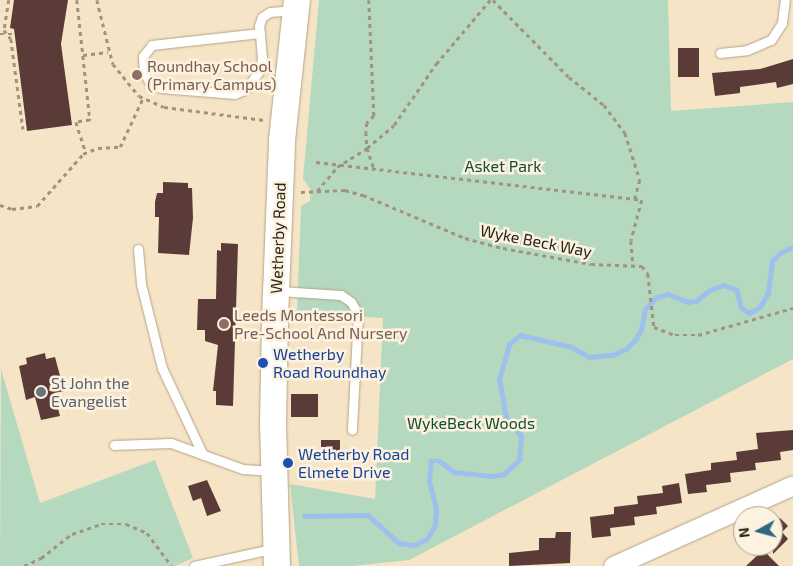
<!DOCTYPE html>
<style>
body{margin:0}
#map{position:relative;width:793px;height:566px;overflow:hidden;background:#f6e4c6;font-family:"Exo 2",sans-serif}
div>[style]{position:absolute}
.green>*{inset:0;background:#b4d9bf}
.stream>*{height:4.5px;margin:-2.25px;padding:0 2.25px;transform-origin:2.25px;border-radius:2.25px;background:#9ec0ed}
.building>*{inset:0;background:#5a3b38;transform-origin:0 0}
.path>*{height:2.5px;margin-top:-1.25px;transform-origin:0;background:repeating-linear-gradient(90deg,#a1937d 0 4px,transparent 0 8px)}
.roads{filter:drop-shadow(0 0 1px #b4a386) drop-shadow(0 0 1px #b4a386)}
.lane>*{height:9px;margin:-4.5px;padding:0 4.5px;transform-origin:4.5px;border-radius:4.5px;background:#fff}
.street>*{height:19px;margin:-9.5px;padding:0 9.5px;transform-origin:9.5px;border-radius:9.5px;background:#fff}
.secondary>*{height:26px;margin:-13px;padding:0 13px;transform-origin:13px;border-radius:13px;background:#fff}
.dots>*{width:14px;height:14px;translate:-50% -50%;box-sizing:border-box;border:2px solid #fdf2e0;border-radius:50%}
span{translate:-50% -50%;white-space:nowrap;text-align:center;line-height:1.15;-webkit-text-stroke:5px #fdf2e0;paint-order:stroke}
.education-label{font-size:16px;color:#785e54}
.left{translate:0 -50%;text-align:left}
.park-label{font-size:16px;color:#104e2d}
.street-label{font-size:16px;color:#2b2419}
.transit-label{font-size:16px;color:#164399}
.worship-label{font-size:16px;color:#5b616d}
.north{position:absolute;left:733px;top:506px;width:50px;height:50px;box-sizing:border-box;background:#fdf2e0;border:1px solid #a9a090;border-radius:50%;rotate:263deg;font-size:14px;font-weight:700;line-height:20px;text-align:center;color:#2b2419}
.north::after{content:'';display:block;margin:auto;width:18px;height:22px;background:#2d6680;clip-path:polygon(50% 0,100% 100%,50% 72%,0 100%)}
</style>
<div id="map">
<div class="green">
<div style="clip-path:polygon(319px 0,668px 0,671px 111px,793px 102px,793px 359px,409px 560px,353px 566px,299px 566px,290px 484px,375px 499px,383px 318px,297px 312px,301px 206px,310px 201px,311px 190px,303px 179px)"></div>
<div style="clip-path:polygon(1px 369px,40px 503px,155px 460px,193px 558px,175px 566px,0 566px)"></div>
</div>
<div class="stream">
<div style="left:304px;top:516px;width:64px;rotate:-0.9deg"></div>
<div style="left:368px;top:515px;width:42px;rotate:42.1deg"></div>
<div style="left:399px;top:543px;width:15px;rotate:8deg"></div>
<div style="left:414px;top:545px;width:14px;rotate:-25deg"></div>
<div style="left:427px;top:539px;width:16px;rotate:-60deg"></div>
<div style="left:435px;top:525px;width:16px;rotate:-86deg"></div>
<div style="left:436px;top:509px;width:30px;rotate:-104deg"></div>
<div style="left:429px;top:480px;width:19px;rotate:-84deg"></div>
<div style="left:431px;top:461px;width:9px"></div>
<div style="left:440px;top:461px;width:18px;rotate:38deg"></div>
<div style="left:454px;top:472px;width:39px;rotate:6deg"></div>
<div style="left:493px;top:476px;width:11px;rotate:-10deg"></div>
<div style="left:504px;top:474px;width:21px;rotate:-43deg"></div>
<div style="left:519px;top:460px;width:24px;rotate:-85deg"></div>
<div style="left:521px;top:436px;width:23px;rotate:-130deg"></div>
<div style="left:506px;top:418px;width:39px;rotate:-100deg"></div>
<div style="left:499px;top:380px;width:37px;rotate:-74deg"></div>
<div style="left:509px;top:344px;width:14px;rotate:-39deg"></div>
<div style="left:520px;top:335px;width:53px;rotate:13deg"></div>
<div style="left:572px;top:347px;width:20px;rotate:30deg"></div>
<div style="left:589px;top:357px;width:24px;rotate:-5deg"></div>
<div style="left:613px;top:355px;width:14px;rotate:-25deg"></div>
<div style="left:626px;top:349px;width:13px;rotate:-45deg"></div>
<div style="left:635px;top:340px;width:12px;rotate:-59deg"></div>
<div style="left:641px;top:330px;width:21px;rotate:-79deg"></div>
<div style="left:645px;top:309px;width:17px;rotate:-45deg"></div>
<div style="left:657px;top:297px;width:11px;rotate:-15deg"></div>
<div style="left:668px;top:294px;width:22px;rotate:22deg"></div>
<div style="left:688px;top:302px;width:8px;rotate:-7deg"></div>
<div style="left:696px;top:301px;width:18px;rotate:-38deg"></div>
<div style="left:710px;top:290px;width:15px;rotate:-20deg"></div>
<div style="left:724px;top:285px;width:14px;rotate:21deg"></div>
<div style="left:737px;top:290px;width:17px;rotate:77deg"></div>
<div style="left:741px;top:307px;width:10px;rotate:37deg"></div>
<div style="left:749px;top:313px;width:13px;rotate:-29deg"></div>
<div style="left:760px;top:307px;width:16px;rotate:-60deg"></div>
<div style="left:768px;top:293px;width:32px;rotate:-83deg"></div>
<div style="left:772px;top:261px;width:11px;rotate:-45deg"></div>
<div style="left:780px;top:253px;width:14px;rotate:-25deg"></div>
</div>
<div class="building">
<div style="clip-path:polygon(14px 0,68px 0,61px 44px,72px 125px,27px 131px,14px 29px,10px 28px)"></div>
<div style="left:678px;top:48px;width:21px;height:29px"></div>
<div style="clip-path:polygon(793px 59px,793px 84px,777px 88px,776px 82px,740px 87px,740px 93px,715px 96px,712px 73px,760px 69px)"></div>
<div style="clip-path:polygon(163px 182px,188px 183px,188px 188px,192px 188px,193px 218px,189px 255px,158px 253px,159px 217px,155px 217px,155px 202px,157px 193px,163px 193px)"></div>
<div style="clip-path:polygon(221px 243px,238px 244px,233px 406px,216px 405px,216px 391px,213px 391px,218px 345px,205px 341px,205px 330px,197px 330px,198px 299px,216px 299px,217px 250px,221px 251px)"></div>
<div style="clip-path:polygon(45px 353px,46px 359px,55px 357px,64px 391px,54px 393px,60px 416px,41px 420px,35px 397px,26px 400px,19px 366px,27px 364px,26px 358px)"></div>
<div style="left:291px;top:394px;width:27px;height:23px"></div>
<div style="clip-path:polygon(793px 430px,793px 450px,780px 452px,781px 460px,755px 463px,756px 470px,730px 473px,731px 482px,706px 485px,707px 492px,688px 494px,685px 474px,711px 470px,711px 463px,737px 460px,736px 452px,758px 449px,756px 433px)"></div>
<div style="left:321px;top:440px;width:19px;height:16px"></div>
<div style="clip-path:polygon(207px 480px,221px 511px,207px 516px,201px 498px,193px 501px,188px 486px)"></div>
<div style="clip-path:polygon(679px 483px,682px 503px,656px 507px,657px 514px,634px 517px,635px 525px,610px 528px,611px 536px,592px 538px,590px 517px,614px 514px,614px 507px,638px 504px,637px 496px,663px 493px,662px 486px)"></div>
<div style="clip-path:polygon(780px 518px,788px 526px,782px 532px,788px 539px,773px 554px,773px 523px)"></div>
<div style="clip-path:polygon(556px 532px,571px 532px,570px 563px,509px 566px,509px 553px,539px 550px,539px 538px,555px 538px)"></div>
<div style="clip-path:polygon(763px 550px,779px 566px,746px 566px)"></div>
</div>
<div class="path">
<div style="left:9px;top:0;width:30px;rotate:99deg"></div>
<div style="left:4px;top:30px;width:11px;rotate:52deg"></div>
<div style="left:11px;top:39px;width:91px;rotate:82.4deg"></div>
<div style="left:77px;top:0;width:121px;rotate:83.8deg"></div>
<div style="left:90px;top:120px;width:14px;rotate:172deg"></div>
<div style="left:76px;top:122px;width:32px;rotate:72deg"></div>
<div style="left:97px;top:0;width:66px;rotate:76deg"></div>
<div style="left:113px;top:64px;width:41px;rotate:50.9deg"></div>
<div style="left:139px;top:96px;width:27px;rotate:24deg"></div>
<div style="left:164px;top:107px;width:101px;rotate:7.4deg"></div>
<div style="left:369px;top:0;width:116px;rotate:87.5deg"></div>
<div style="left:374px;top:116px;width:10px;rotate:135deg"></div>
<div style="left:367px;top:123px;width:9px;rotate:96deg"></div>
<div style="left:366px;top:132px;width:16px;rotate:86deg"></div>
<div style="left:367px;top:148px;width:21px;rotate:71deg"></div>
<div style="left:493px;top:0;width:108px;rotate:45.4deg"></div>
<div style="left:569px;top:77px;width:45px;rotate:38.7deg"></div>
<div style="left:604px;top:105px;width:35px;rotate:53deg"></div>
<div style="left:625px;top:133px;width:49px;rotate:72.3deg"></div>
<div style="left:640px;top:180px;width:20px;rotate:105deg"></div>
<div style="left:0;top:34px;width:16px"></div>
<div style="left:83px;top:55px;width:25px;rotate:-7deg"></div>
<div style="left:316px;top:162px;width:328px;rotate:6.6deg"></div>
<div style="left:642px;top:200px;width:42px;rotate:105deg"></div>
<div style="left:631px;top:241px;width:23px;rotate:85deg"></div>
<div style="left:317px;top:191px;width:31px;rotate:-50deg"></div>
<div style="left:337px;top:167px;width:36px;rotate:-32deg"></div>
<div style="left:367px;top:148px;width:35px;rotate:-40deg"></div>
<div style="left:394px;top:125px;width:74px;rotate:-55.5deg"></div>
<div style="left:436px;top:64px;width:84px;rotate:-49.8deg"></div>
<div style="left:301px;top:192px;width:44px;rotate:-2.6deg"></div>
<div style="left:345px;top:190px;width:19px;rotate:16deg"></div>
<div style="left:363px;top:195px;width:111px;rotate:22.9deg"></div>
<div style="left:465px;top:238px;width:39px;rotate:15deg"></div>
<div style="left:503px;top:248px;width:89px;rotate:10.3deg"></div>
<div style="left:591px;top:264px;width:51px;rotate:2.2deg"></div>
<div style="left:642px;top:266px;width:10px;rotate:53deg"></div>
<div style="left:648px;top:274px;width:53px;rotate:83.5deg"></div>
<div style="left:654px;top:327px;width:22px;rotate:21deg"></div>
<div style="left:675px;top:335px;width:23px"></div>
<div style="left:698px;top:335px;width:99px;rotate:-15.9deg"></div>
<div style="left:0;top:205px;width:13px;rotate:18deg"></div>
<div style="left:12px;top:209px;width:25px;rotate:-7deg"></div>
<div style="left:37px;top:206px;width:69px;rotate:-48.5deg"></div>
<div style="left:83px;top:154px;width:16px;rotate:-22deg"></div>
<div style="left:98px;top:148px;width:22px;rotate:-3deg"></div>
<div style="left:120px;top:147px;width:54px;rotate:-64.9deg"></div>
<div style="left:24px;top:566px;width:19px;rotate:-25deg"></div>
<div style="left:41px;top:558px;width:39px;rotate:-38deg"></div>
<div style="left:72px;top:534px;width:31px;rotate:-19deg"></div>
<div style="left:101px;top:524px;width:25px"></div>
<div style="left:126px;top:524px;width:23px;rotate:23deg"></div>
<div style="left:147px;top:533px;width:41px;rotate:52.9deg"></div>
</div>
<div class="roads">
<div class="lane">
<div style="left:260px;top:33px;width:109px;rotate:173.7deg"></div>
<div style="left:152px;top:45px;width:14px;rotate:129deg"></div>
<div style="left:143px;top:56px;width:17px;rotate:87deg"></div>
<div style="left:144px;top:73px;width:12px;rotate:59deg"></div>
<div style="left:150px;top:83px;width:12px;rotate:24deg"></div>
<div style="left:161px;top:88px;width:74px;rotate:4.6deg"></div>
<div style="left:235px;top:94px;width:12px;rotate:-24deg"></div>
<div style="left:246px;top:89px;width:24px;rotate:-54deg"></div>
<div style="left:260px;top:70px;width:12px;rotate:-81deg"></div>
<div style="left:262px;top:58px;width:32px;rotate:-95deg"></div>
<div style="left:259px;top:26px;width:9px;rotate:-72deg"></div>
<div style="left:262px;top:17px;width:9px;rotate:-32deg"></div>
<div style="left:270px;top:12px;width:24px;rotate:-5deg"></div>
<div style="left:720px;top:53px;width:27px;rotate:-6deg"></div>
<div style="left:747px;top:50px;width:26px;rotate:-23deg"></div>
<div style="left:771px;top:40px;width:20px;rotate:-57deg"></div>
<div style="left:782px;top:23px;width:23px;rotate:-83deg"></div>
<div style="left:138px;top:249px;width:35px;rotate:85deg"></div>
<div style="left:141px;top:284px;width:87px;rotate:76deg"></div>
<div style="left:162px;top:368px;width:96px;rotate:64.8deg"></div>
<div style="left:279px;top:291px;width:62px;rotate:3.7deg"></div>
<div style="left:341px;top:295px;width:12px;rotate:35deg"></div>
<div style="left:351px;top:302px;width:14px;rotate:60deg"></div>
<div style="left:358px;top:314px;width:116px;rotate:93deg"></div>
<div style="left:114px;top:445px;width:57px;rotate:-2deg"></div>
<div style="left:171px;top:443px;width:77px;rotate:19.9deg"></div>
<div style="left:243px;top:469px;width:30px;rotate:4deg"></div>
<div style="left:194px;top:566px;width:83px;rotate:-12.5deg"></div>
</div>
<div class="street">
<div style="left:613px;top:566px;width:197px;rotate:-24.2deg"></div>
</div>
<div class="secondary">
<div style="left:277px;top:566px;width:142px;rotate:-91.6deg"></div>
<div style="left:273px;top:424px;width:106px;rotate:-88.9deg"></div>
<div style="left:275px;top:318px;width:178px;rotate:-87.7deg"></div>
<div style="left:282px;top:140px;width:141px;rotate:-83.9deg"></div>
</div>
</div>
<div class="dots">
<div style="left:137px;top:75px;background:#8d6e63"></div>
<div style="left:224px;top:324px;background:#8d6e63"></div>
<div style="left:263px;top:363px;background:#1a4fb4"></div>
<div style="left:41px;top:392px;background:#6b7280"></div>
<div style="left:288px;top:463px;background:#1a4fb4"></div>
</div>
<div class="education-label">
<span class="left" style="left:147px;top:75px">Roundhay School<br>(Primary Campus)</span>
<span class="left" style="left:234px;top:324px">Leeds Montessori<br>Pre-School And Nursery</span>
</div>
<div class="park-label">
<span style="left:503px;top:166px">Asket Park</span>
<span style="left:471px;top:423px">WykeBeck Woods</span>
</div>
<div class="street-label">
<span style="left:278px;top:238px;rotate:-88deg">Wetherby Road</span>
<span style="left:536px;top:241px;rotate:11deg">Wyke Beck Way</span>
</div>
<div class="transit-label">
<span class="left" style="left:273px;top:363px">Wetherby<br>Road Roundhay</span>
<span class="left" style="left:298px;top:463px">Wetherby Road<br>Elmete Drive</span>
</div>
<div class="worship-label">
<span class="left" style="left:51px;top:392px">St John the<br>Evangelist</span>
</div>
<div class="north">N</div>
</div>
